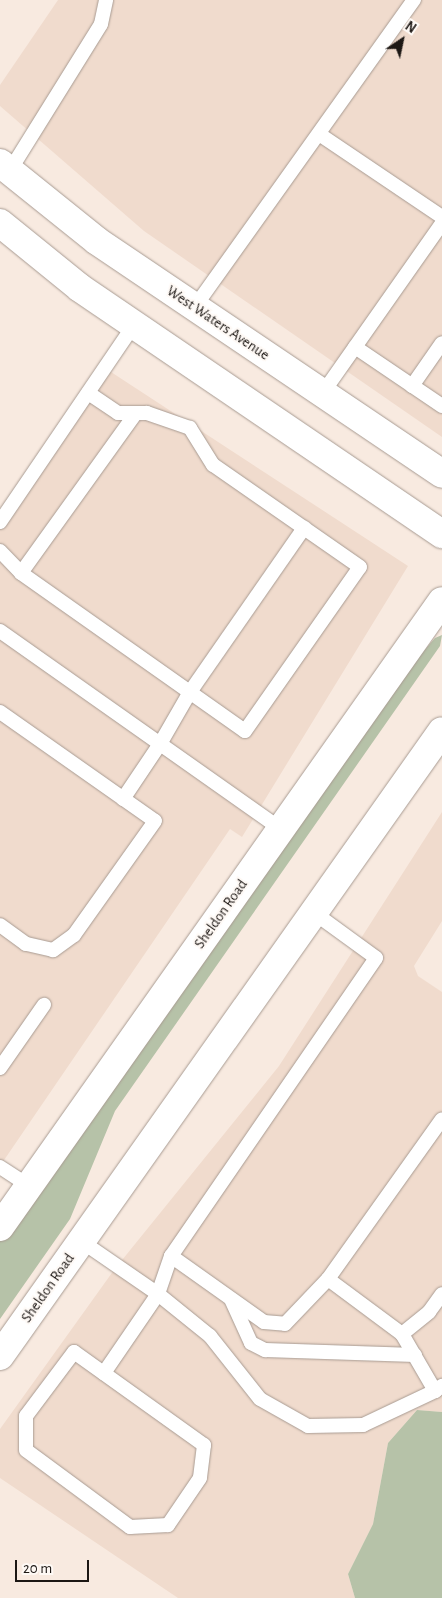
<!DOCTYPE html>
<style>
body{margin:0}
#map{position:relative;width:442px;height:1598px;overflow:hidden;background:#f8eae0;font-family:"Alegreya Sans",sans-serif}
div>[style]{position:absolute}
.built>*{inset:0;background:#f0dbcd}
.green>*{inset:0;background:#b6c2a8}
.roads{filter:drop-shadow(0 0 1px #a89b92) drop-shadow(0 0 1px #a89b92)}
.service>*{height:14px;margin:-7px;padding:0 7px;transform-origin:7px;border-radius:7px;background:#fff}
.tertiary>*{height:28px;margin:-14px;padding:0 14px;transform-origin:14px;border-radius:14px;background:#fff}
.secondary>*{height:28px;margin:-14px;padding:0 14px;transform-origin:14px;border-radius:14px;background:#fff}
span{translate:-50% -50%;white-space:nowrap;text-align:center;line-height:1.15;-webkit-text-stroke:4px #fef9f5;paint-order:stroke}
.street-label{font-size:15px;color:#1c1714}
.north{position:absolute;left:377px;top:15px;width:50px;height:50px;-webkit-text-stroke:4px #fef9f5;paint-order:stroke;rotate:34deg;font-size:14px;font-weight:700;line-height:20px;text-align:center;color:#1c1714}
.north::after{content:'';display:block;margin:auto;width:18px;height:22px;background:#1c1714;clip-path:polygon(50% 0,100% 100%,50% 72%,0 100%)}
.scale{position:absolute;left:15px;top:1560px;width:74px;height:22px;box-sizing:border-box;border:2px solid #1c1714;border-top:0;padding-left:6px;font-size:15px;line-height:18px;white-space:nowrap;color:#1c1714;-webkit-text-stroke:4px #fef9f5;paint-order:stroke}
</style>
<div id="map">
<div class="built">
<div style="clip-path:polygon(58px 0,442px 0,442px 437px,144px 231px,0 106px,0 85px)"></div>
<div style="clip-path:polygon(111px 372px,408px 566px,242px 837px,230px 829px,0 1166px,0 516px)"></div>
<div style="clip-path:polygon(442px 812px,442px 921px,414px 966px,418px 976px,442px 992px,442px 1412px,417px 1410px,388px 1443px,373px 1524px,348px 1574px,355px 1598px,178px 1598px,0 1478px,0 1429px,114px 1270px,279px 1066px)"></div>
</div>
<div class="green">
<div style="clip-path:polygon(442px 635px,440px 646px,115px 1111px,70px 1219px,0 1319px,0 1241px,407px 670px,435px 638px)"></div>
<div style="clip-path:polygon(417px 1410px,442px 1412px,442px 1598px,355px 1598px,348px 1574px,373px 1524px,388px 1443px)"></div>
</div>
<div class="roads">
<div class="service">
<div style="left:319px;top:134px;width:148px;rotate:34deg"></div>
<div style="left:9px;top:172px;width:174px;rotate:-58.1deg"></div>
<div style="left:101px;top:24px;width:25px;rotate:-78deg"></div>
<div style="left:194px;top:308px;width:379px;rotate:-54.5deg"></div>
<div style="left:355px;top:347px;width:105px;rotate:34.1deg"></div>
<div style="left:412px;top:386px;width:52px;rotate:-55.1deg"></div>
<div style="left:322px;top:394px;width:209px;rotate:-54.9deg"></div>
<div style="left:0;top:522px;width:238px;rotate:-55.8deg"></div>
<div style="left:0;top:551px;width:30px;rotate:46deg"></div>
<div style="left:21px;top:573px;width:274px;rotate:35.2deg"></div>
<div style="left:245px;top:731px;width:200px;rotate:-55deg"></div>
<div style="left:360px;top:567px;width:179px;rotate:-145.2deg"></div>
<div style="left:213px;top:465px;width:44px;rotate:-121.9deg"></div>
<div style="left:190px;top:428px;width:46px;rotate:-160.8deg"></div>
<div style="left:147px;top:413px;width:29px;rotate:180deg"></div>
<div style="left:118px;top:413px;width:36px;rotate:-146deg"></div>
<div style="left:21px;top:573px;width:197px;rotate:-54.3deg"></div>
<div style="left:0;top:631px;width:344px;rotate:35.2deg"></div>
<div style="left:0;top:712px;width:189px;rotate:35.1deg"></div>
<div style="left:155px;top:821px;width:140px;rotate:125.4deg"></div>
<div style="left:74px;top:935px;width:26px;rotate:144deg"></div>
<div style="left:53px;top:950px;width:28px;rotate:-167deg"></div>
<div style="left:26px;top:944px;width:32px;rotate:-144deg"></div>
<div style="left:123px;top:799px;width:66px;rotate:-56.1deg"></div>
<div style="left:160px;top:744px;width:60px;rotate:-60deg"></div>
<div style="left:190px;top:692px;width:200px;rotate:-55.2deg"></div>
<div style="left:313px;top:912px;width:78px;rotate:36.1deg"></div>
<div style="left:376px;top:958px;width:362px;rotate:124.5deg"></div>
<div style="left:171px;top:1256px;width:40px;rotate:108.9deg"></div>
<div style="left:158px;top:1294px;width:67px;rotate:38.9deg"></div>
<div style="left:210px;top:1336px;width:80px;rotate:51.6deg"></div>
<div style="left:260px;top:1399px;width:55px;rotate:29.4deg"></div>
<div style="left:308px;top:1426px;width:55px;rotate:-1deg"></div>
<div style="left:363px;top:1425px;width:80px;rotate:-25.3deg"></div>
<div style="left:0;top:1068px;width:77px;rotate:-55.1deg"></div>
<div style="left:0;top:1167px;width:35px;rotate:33deg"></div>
<div style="left:81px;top:1241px;width:93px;rotate:34.5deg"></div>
<div style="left:158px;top:1294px;width:96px;rotate:124.4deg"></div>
<div style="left:171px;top:1256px;width:114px;rotate:35.4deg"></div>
<div style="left:264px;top:1322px;width:21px;rotate:5deg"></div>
<div style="left:285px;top:1324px;width:62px;rotate:-46.3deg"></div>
<div style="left:328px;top:1279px;width:196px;rotate:-54.5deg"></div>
<div style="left:328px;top:1279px;width:92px;rotate:36.6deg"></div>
<div style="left:402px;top:1334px;width:66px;rotate:59.9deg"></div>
<div style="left:435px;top:1391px;width:9px;rotate:-36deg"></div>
<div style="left:231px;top:1299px;width:48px;rotate:65.6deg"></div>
<div style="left:251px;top:1343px;width:16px;rotate:27deg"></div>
<div style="left:265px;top:1350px;width:150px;rotate:1.9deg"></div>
<div style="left:402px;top:1334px;width:35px;rotate:-39deg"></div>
<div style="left:429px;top:1312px;width:22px;rotate:-54deg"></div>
<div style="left:74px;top:1352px;width:160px;rotate:35.6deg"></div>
<div style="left:204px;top:1445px;width:33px;rotate:97deg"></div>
<div style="left:200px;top:1478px;width:57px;rotate:124.2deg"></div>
<div style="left:168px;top:1525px;width:38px;rotate:177deg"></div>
<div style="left:130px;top:1527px;width:129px;rotate:-143.5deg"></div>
<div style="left:26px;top:1450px;width:34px;rotate:-90deg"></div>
<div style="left:26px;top:1416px;width:80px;rotate:-53.1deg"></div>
</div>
<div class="tertiary">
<div style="left:0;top:163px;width:124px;rotate:38.8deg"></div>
<div style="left:97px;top:241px;width:416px;rotate:34deg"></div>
<div style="left:0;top:223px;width:103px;rotate:39.1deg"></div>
<div style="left:80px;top:288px;width:438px;rotate:34.2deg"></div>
</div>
<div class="secondary">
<div style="left:0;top:1227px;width:766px;rotate:-54.78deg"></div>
<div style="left:0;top:1356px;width:765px;rotate:-54.73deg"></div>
</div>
</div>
<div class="street-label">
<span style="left:218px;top:323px;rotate:34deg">West Waters Avenue</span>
<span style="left:221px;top:914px;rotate:-55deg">Sheldon Road</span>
<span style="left:48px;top:1288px;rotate:-55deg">Sheldon Road</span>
</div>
<div class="north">N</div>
<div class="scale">20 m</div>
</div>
